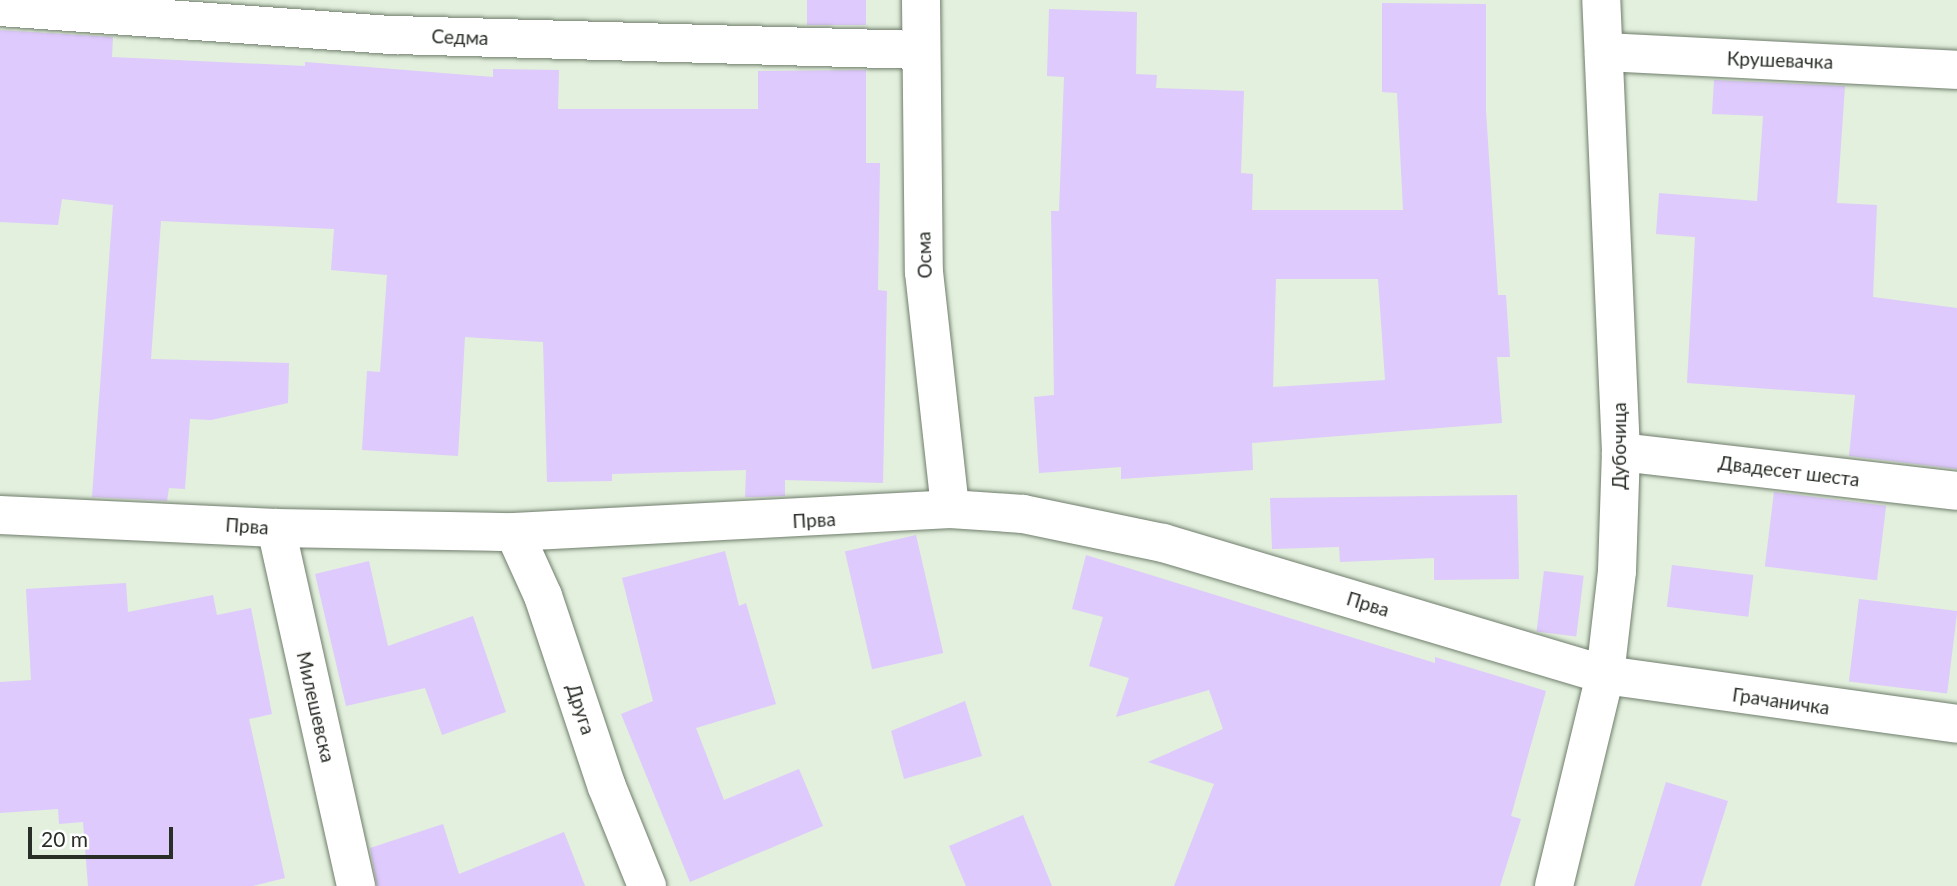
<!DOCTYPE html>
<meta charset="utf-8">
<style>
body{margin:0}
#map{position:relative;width:1957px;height:886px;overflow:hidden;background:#e2f0dd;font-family:Lato,sans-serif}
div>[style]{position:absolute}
.building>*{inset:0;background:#decafc;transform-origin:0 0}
.roads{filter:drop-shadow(0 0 2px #717e6d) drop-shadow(0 0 2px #717e6d)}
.street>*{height:38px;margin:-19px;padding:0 19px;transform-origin:19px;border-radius:19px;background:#fff}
.secondary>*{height:38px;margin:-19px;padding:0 19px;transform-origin:19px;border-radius:19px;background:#fff}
span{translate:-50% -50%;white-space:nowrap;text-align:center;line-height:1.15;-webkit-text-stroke:7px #fff;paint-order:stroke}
.street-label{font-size:19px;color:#292e27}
.scale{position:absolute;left:28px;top:827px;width:145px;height:32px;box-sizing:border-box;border:4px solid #292e27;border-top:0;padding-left:9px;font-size:21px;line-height:24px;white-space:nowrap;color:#292e27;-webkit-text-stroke:5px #fff;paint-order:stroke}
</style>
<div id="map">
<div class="building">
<div style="left:807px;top:0;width:59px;height:25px"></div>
<div style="clip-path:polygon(evenodd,1382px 3px,1486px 4px,1486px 111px,1498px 295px,1506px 295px,1510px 357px,1497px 357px,1502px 423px,1252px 443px,1253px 470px,1121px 479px,1121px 467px,1039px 473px,1034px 397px,1054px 395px,1051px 211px,1059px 211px,1064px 77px,1047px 76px,1049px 9px,1137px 12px,1136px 74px,1157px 75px,1156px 88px,1244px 91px,1241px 173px,1253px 174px,1252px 210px,1403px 210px,1397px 93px,1382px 92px,1382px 3px,1276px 279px,1378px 279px,1385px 380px,1273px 387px,1276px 279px)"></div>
<div style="clip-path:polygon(0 30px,113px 37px,112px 57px,305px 66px,305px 62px,493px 77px,493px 69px,559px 70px,558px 109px,758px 109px,758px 71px,866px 70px,866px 163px,880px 163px,878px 290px,887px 291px,883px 483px,785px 480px,785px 496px,755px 497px,745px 497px,746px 470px,612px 474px,612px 481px,547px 482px,543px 342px,465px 337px,458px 456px,362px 450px,367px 371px,380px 372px,387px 275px,331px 270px,334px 229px,161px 221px,151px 359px,289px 363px,288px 403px,211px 420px,190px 419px,185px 489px,169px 488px,167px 501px,92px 497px,113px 205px,62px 199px,58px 225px,0 222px)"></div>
<div style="clip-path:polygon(1714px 80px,1845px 86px,1837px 203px,1877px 205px,1873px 297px,1957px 308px,1957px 469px,1849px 456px,1855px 395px,1687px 383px,1695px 237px,1656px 234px,1659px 193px,1757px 201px,1763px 116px,1712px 114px)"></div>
<div style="left:1774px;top:492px;width:113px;height:75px;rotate:7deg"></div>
<div style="clip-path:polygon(1517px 495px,1519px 579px,1434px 580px,1434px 558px,1340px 562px,1339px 547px,1272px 549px,1270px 498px)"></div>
<div style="left:916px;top:535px;width:121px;height:73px;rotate:77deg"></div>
<div style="clip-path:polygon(725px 551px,739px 606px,746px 603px,776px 704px,696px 728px,724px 800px,799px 769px,823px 826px,690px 882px,621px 714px,653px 701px,622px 578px)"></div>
<div style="clip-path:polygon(1086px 555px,1435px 663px,1435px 657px,1546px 691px,1511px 816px,1521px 819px,1500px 886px,1174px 886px,1214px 784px,1148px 762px,1223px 729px,1209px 690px,1116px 717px,1129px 678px,1089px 666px,1103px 617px,1072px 609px)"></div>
<div style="clip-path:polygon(369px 561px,388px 646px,473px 616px,506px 712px,442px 735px,425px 688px,346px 706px,315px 574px)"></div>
<div style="left:1672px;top:565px;width:82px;height:42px;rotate:7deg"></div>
<div style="left:1544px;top:571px;width:40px;height:61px;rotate:7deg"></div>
<div style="clip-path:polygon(126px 583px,128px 612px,213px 595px,217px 615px,251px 608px,272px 714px,249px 719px,285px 878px,253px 886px,88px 886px,83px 822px,59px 824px,58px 809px,0 813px,0 682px,31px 680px,26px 589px)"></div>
<div style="left:1859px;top:599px;width:99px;height:83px;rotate:7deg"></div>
<div style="clip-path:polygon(965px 701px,982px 756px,904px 779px,891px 731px)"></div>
<div style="clip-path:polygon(1666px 782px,1728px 801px,1701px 886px,1634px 886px)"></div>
<div style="clip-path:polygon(1023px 815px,1052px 886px,966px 886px,949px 846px)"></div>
<div style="clip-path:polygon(443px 824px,459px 874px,564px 832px,585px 886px,377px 886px,370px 848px)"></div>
</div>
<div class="roads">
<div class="street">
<div style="left:921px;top:0;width:272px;rotate:89.4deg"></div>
<div style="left:924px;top:272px;width:238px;rotate:83.7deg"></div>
<div style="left:0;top:7px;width:396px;rotate:4.1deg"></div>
<div style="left:395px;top:35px;width:525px;rotate:1.64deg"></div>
<div style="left:1604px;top:52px;width:353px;rotate:2.9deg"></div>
<div style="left:1621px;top:452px;width:338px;rotate:6.6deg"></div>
<div style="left:0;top:515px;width:276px;rotate:2.7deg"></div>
<div style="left:276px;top:528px;width:238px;rotate:1deg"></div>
<div style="left:514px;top:532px;width:437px;rotate:-3deg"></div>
<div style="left:950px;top:509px;width:73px;rotate:3.9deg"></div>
<div style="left:1023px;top:514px;width:143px;rotate:11.7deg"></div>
<div style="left:1163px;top:543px;width:461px;rotate:16.6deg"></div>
<div style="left:1605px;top:675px;width:355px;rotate:7.9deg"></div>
<div style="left:276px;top:528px;width:367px;rotate:77.4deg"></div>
<div style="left:514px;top:532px;width:70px;rotate:65.6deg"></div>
<div style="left:543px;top:596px;width:201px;rotate:71.5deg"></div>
<div style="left:607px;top:787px;width:107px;rotate:68deg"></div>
</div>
<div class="secondary">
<div style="left:1554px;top:886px;width:217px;rotate:-76.4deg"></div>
<div style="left:1605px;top:675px;width:105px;rotate:-83.4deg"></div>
<div style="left:1617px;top:571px;width:119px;rotate:-88.1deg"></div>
<div style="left:1621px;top:452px;width:452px;rotate:-92.5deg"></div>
</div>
</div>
<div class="street-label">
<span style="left:460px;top:37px;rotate:2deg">Седма</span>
<span style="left:1780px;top:60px;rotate:2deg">Крушевачка</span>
<span style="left:924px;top:255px;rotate:-92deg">Осма</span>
<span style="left:1619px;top:446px;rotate:-90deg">Дубочица</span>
<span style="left:1789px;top:471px;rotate:7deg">Двадесет шеста</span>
<span style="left:814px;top:520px;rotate:-3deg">Прва</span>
<span style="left:247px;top:526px;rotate:4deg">Прва</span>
<span style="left:1368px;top:604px;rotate:17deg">Прва</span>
<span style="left:1781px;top:701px;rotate:8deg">Грачаничка</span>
<span style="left:316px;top:707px;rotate:77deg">Милешевска</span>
<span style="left:581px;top:709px;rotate:72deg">Друга</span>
</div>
<div class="scale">20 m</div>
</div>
